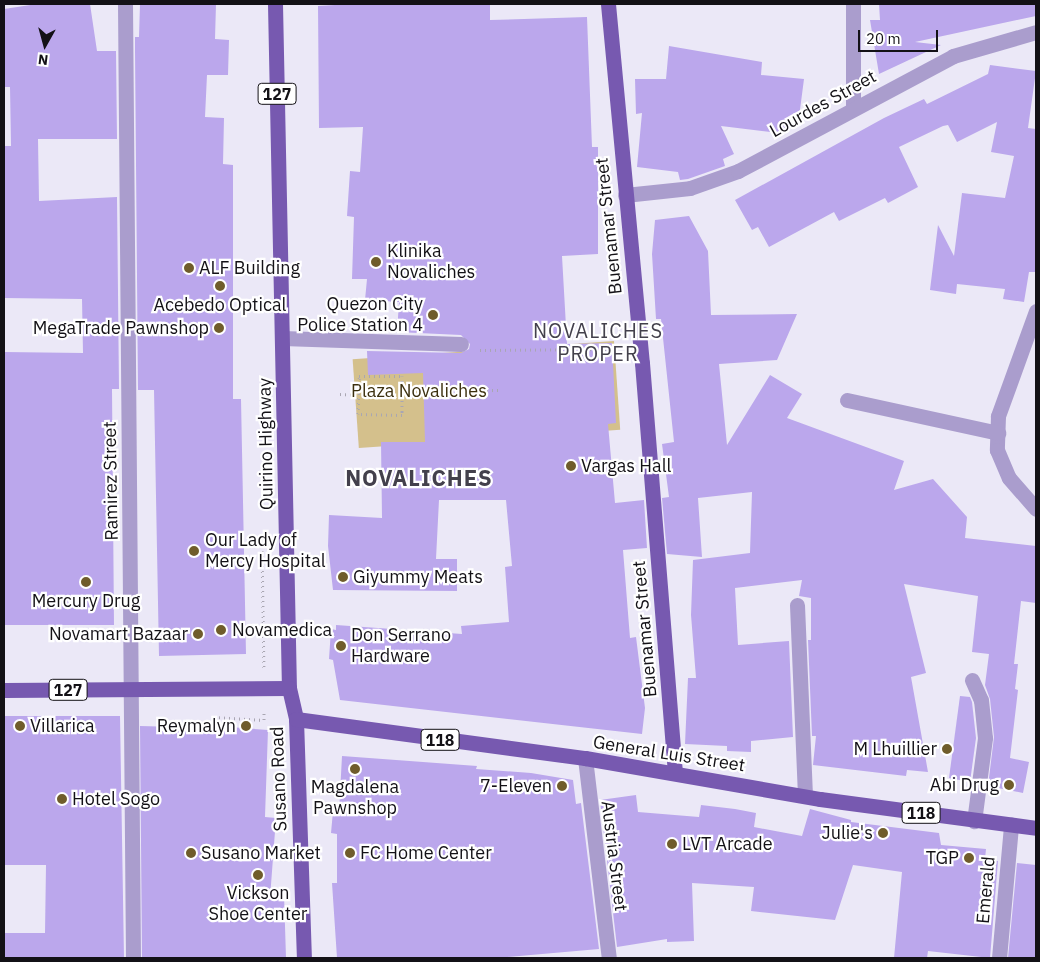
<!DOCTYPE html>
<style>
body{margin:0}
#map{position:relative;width:1040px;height:962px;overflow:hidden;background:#ebe8f7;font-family:"IBM Plex Sans",sans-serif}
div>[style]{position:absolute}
.green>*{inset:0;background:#d4c08c;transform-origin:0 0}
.building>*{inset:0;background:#bba7ec}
.path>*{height:3px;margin-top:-1.5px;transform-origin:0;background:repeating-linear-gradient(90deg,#a9a6b2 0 1px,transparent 0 5px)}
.minor>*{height:15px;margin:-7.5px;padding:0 7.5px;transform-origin:7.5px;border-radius:7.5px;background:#aa9dcd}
.major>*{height:15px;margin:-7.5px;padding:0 7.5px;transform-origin:7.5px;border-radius:7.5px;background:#7759b0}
.dots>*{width:14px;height:14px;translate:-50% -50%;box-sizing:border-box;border:2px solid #fff;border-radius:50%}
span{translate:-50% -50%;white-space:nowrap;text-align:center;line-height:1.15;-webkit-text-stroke:4.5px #fff;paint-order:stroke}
.shield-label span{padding:1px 4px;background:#fff;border:1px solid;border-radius:4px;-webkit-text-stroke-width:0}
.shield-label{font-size:16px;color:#131116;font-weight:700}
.street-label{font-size:18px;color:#131116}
.poi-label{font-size:18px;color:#131116}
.left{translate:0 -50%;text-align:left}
.right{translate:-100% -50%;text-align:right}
.park-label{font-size:18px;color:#3c300f}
.quarter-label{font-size:20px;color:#43404c;letter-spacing:1px}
.district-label{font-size:22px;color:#43404c;font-weight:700;letter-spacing:1px}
.frame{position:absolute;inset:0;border:5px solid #131116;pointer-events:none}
.north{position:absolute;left:20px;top:20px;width:50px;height:50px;-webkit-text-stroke:4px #fff;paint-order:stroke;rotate:187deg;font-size:14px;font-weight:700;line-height:20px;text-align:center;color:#131116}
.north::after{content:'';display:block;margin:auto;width:18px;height:22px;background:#131116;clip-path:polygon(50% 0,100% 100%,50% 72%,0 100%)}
.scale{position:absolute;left:858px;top:30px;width:80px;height:22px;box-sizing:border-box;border:2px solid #131116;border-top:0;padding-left:6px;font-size:15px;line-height:18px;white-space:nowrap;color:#131116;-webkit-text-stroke:4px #fff;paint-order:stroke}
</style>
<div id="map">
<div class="green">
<div style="left:614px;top:341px;width:89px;height:262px;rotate:86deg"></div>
</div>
<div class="building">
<div style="clip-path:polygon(37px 4px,90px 4px,97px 51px,116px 51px,117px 139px,38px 139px,39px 201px,117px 197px,119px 389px,112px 389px,114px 625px,4px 625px,4px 352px,83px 353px,82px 299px,4px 298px,4px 146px,11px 146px,10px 87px,4px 87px,4px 9px)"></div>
<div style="clip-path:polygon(140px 4px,216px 4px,215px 39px,229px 40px,228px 75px,207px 75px,205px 117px,224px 118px,223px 164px,233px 165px,233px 399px,241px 399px,246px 654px,159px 656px,154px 390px,138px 390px,135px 50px,135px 37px,139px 37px)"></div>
<div style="clip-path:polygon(352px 4px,490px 4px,490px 20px,587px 17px,592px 147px,598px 147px,598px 254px,562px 256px,567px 344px,612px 343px,616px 423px,608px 424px,615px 503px,644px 500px,647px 548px,623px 550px,630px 638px,636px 637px,645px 708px,642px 734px,340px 700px,333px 660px,329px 659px,331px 629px,336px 630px,336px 625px,462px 634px,461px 626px,509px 622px,505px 567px,512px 566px,506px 500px,439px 500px,436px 559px,457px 559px,457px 591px,333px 590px,328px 546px,329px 515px,382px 518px,381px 442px,425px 442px,423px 373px,368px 375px,367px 351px,461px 353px,469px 349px,470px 344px,461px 335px,397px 332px,399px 302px,365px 300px,367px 279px,352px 279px,354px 217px,347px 216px,350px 171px,360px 172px,363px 127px,319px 128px,318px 6px)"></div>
<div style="clip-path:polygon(879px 4px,1036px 4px,1036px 16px,915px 42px,941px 45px,879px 74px,870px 20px,880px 20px)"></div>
<div style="clip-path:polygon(669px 46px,762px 62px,761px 75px,804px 79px,798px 125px,779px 133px,721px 126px,734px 154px,723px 159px,725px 166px,688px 179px,680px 180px,678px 172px,637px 167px,642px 113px,636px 114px,635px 79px,666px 79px)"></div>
<div style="clip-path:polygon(990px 65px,1036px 71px,1028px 128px,1036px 129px,1036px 272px,1029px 272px,1024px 302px,1003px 299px,1005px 289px,957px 284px,956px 294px,930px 290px,938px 225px,954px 256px,962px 193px,1005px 198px,1014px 156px,991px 152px,997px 122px,957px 142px,948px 125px,943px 126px,899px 147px,918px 187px,888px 203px,885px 198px,839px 221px,834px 212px,769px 247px,758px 227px,752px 230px,735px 200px,884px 118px,924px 99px,927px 104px,988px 74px)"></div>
<div style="clip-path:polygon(689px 216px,708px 251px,711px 315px,797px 314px,777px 360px,719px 364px,727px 445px,770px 375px,802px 394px,787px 418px,904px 461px,894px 490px,933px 479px,967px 517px,965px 538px,1036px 546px,1036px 603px,1021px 601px,1014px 664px,1018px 664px,1015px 689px,1018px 690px,1010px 758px,1029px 762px,1023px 793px,988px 786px,994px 737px,990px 699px,985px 685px,989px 654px,972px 652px,978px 596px,904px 584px,926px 673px,911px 677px,928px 772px,907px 770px,906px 776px,813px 765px,816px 736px,812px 736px,808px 640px,811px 640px,811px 598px,799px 596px,802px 580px,735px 588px,738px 645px,789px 641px,793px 737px,751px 741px,751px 752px,727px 751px,727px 746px,685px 744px,688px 678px,696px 678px,691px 615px,693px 560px,750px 553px,752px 492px,698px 498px,702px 557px,667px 554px,662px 498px,669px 497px,662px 444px,674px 442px,661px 319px,656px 319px,652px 254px,655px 220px)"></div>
<div style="clip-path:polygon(960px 696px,970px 697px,972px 702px,976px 738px,970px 782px,949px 778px)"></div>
<div style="clip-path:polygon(4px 716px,120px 716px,124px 958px,4px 958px,4px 933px,45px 933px,46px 865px,4px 865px)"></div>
<div style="clip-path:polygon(178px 723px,268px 730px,265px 817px,276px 818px,270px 898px,284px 894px,286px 958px,142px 958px,140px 726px,178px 727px)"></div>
<div style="clip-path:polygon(342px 756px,477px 766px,476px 769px,531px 773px,573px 780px,576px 804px,581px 803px,599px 949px,496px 958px,337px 958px,332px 883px,337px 883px,337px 834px,331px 833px,333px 811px,339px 812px)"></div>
<div style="clip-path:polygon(636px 795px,638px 812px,699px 817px,701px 805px,735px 809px,756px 813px,754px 827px,802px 836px,810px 809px,851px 820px,851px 822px,939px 833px,941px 845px,986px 849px,985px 859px,998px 861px,990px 958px,928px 951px,927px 958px,894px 958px,902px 872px,853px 865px,835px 920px,751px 911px,754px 887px,692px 883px,694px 941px,667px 942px,667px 939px,617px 947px,600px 800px)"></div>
<div style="clip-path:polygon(1017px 863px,1036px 865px,1036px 958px,1008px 958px)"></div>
</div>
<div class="path">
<div style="left:480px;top:350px;width:139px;rotate:-0.4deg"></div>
<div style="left:359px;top:376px;width:43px"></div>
<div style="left:402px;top:376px;width:39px;rotate:90deg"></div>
<div style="left:402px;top:415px;width:44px;rotate:-178.7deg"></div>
<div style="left:358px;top:414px;width:38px;rotate:-88deg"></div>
<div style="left:402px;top:391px;width:97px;rotate:-0.6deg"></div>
<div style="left:340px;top:394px;width:19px;rotate:3deg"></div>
<div style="left:262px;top:546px;width:122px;rotate:89.1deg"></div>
<div style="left:214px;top:717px;width:50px;rotate:3.4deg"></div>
<div style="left:264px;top:720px;width:10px;rotate:-90deg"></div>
</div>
<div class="minor">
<div style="left:125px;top:4px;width:954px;rotate:89.52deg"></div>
<div style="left:853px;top:4px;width:104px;rotate:90deg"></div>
<div style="left:625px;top:195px;width:65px;rotate:-6.1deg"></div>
<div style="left:690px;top:188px;width:51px;rotate:-19.5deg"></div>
<div style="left:738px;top:171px;width:244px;rotate:-28.1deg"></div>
<div style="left:953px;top:56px;width:86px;rotate:-16.1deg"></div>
<div style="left:1036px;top:311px;width:112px;rotate:109.9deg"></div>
<div style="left:998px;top:416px;width:34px;rotate:92deg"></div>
<div style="left:997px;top:450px;width:30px;rotate:67deg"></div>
<div style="left:1009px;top:478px;width:41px;rotate:48.9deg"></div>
<div style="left:282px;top:338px;width:179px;rotate:1.9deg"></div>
<div style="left:847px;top:400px;width:155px;rotate:12.3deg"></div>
<div style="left:797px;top:605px;width:190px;rotate:87.6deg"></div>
<div style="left:972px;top:680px;width:22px;rotate:66deg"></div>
<div style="left:981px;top:700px;width:38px;rotate:84deg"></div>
<div style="left:985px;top:738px;width:84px;rotate:97.5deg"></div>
<div style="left:585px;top:758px;width:201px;rotate:83.2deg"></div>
<div style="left:999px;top:958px;width:134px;rotate:-84.8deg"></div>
</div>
<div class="major">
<div style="left:275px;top:4px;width:684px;rotate:88.83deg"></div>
<div style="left:289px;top:688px;width:32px;rotate:77deg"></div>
<div style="left:296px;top:719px;width:239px;rotate:88.1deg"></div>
<div style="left:608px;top:4px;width:361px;rotate:84.6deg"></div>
<div style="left:642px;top:363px;width:411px;rotate:85.4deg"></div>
<div style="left:4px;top:690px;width:285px;rotate:-0.4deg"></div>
<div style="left:296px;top:719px;width:292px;rotate:7.7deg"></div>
<div style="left:585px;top:758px;width:239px;rotate:9.9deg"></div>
<div style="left:820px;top:799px;width:218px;rotate:7.6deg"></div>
</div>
<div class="dots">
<div style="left:376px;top:262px;background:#6f5c2b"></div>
<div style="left:189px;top:268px;background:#6f5c2b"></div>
<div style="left:220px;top:286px;background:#6f5c2b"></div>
<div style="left:433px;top:315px;background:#6f5c2b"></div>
<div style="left:219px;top:328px;background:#6f5c2b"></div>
<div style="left:571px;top:466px;background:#6f5c2b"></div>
<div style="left:194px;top:551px;background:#6f5c2b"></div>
<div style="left:343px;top:577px;background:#6f5c2b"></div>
<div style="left:86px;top:582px;background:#6f5c2b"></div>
<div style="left:221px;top:630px;background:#6f5c2b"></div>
<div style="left:198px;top:634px;background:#6f5c2b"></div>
<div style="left:341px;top:646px;background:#6f5c2b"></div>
<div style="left:20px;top:726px;background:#6f5c2b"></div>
<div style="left:246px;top:726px;background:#6f5c2b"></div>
<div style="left:947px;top:749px;background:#6f5c2b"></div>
<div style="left:355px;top:769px;background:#6f5c2b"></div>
<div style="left:1009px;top:785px;background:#6f5c2b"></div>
<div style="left:562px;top:786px;background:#6f5c2b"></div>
<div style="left:62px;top:799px;background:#6f5c2b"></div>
<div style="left:883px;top:833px;background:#6f5c2b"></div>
<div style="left:672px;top:844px;background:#6f5c2b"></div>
<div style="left:191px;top:853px;background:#6f5c2b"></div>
<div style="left:350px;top:853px;background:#6f5c2b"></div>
<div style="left:969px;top:858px;background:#6f5c2b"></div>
<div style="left:258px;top:875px;background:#6f5c2b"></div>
</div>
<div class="shield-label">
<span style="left:277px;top:94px">127</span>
<span style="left:68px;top:690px">127</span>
<span style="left:440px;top:740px">118</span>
<span style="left:921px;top:813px">118</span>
</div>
<div class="street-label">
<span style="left:823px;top:104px;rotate:-29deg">Lourdes Street</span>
<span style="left:609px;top:226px;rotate:-96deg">Buenamar Street</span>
<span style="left:266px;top:444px;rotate:-91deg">Quirino Highway</span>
<span style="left:111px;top:481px;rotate:-91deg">Ramirez Street</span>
<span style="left:645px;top:629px;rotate:-95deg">Buenamar Street</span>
<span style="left:669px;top:754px;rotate:9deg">General Luis Street</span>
<span style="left:279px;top:779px;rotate:-92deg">Susano Road</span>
<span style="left:614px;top:856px;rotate:83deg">Austria Street</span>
<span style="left:986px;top:890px;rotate:-85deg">Emerald</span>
</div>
<div class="poi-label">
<span class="left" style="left:387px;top:262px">Klinika<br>Novaliches</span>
<span class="left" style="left:199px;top:268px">ALF Building</span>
<span style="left:220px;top:305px">Acebedo Optical</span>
<span class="right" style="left:423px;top:315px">Quezon City<br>Police Station 4</span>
<span class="right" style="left:209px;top:328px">MegaTrade Pawnshop</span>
<span class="left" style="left:581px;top:466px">Vargas Hall</span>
<span class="left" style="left:205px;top:551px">Our Lady of<br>Mercy Hospital</span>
<span class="left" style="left:353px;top:577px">Giyummy Meats</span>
<span style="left:86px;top:601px">Mercury Drug</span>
<span class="left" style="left:232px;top:630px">Novamedica</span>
<span class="right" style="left:188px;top:634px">Novamart Bazaar</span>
<span class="left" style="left:351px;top:646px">Don Serrano<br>Hardware</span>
<span class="left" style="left:30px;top:726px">Villarica</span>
<span class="right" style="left:236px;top:726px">Reymalyn</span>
<span class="right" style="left:937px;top:749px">M Lhuillier</span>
<span class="right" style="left:999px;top:785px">Abi Drug</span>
<span class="right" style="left:552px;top:786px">7-Eleven</span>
<span style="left:355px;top:798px">Magdalena<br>Pawnshop</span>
<span class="left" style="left:72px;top:799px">Hotel Sogo</span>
<span class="right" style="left:873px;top:833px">Julie's</span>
<span class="left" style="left:682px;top:844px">LVT Arcade</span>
<span class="left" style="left:201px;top:853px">Susano Market</span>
<span class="left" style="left:360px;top:853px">FC Home Center</span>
<span class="right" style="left:959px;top:858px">TGP</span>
<span style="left:258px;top:904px">Vickson<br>Shoe Center</span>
</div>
<div class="park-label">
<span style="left:419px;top:391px">Plaza Novaliches</span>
</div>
<div class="quarter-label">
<span style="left:598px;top:342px">NOVALICHES<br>PROPER</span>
</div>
<div class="district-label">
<span style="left:419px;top:478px">NOVALICHES</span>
</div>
<div class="frame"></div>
<div class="north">N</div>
<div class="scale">20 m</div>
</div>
